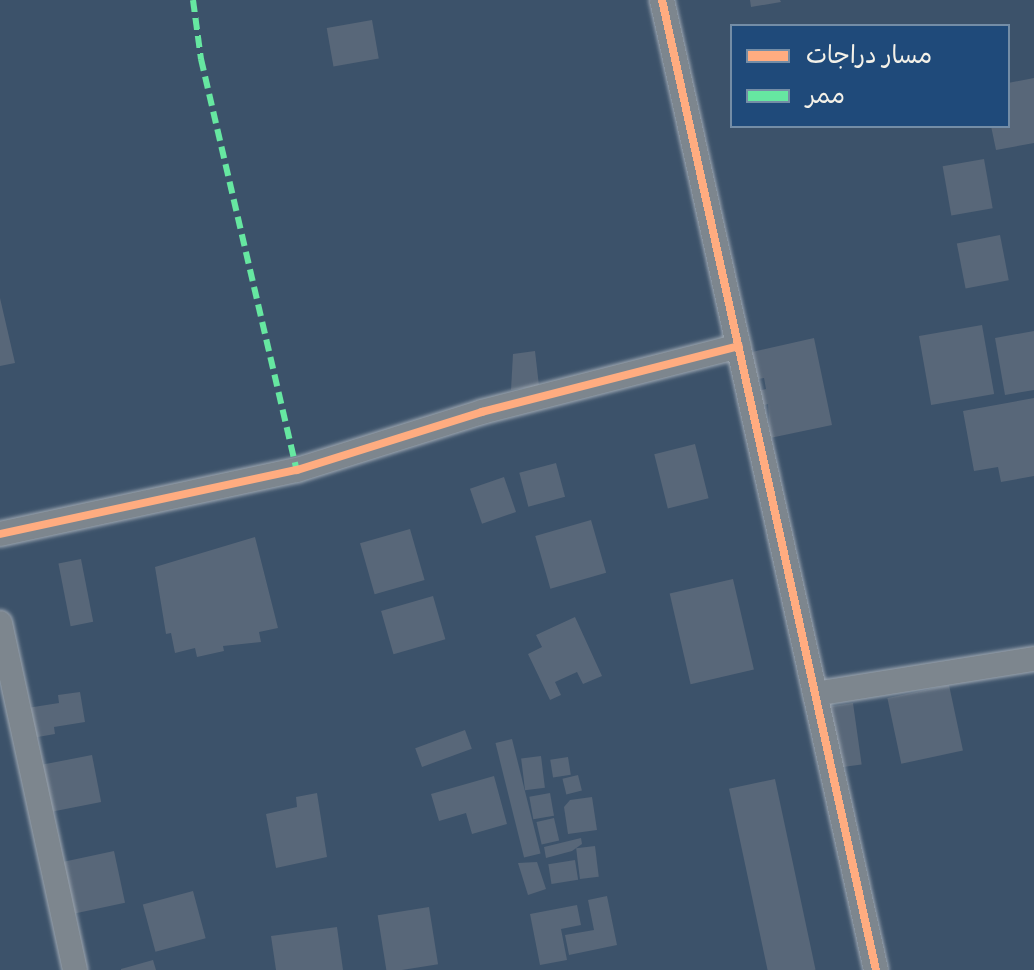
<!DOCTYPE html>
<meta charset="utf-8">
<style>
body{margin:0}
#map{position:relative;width:1034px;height:970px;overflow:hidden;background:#3c526a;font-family:Delius,"Playpen Sans Arabic",sans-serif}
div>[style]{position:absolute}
.building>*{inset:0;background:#586779;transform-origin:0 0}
.roads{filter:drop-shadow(0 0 2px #9fa8b2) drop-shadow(0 0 2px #9fa8b2)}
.minor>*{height:24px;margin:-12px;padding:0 12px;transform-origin:12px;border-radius:12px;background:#7d868e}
.quiet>*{height:6px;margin-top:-3px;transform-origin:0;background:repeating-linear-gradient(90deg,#66e7a1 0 12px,transparent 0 18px)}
.cycleway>*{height:8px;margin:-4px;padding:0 4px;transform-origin:4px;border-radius:4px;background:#ffac80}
span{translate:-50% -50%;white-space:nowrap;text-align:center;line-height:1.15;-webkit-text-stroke:6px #1f4a7a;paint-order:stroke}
.legend{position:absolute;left:730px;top:24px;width:280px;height:104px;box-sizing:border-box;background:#1f4a7a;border:2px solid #748da6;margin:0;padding:10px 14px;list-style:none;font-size:24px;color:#f4f1e8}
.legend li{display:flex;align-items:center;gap:16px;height:40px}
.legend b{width:40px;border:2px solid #748da6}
</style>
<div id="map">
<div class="building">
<div style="clip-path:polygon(750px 0,780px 0,781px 2px,751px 7px)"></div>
<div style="left:372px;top:20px;width:39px;height:46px;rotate:80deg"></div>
<div style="clip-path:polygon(1034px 78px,1034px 143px,996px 150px,991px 126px,1008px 126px,1008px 83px)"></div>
<div style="left:984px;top:159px;width:50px;height:42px;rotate:80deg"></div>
<div style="left:1000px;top:235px;width:46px;height:44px;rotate:79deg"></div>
<div style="clip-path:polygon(0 298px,15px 363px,0 366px)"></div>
<div style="left:982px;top:325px;width:70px;height:64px;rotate:80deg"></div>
<div style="clip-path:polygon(1034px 331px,1034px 390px,1005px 395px,995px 338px)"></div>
<div style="clip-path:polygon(814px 338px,832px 425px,770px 438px,768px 404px,760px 406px,757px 391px,766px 389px,764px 378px,758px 379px,752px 352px)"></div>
<div style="clip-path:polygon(535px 351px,539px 386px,511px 390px,513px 354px)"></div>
<div style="clip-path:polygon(1034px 398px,1034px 476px,1001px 482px,998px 467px,974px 471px,963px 411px)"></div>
<div style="left:695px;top:444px;width:56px;height:42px;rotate:76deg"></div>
<div style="left:556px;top:463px;width:35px;height:38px;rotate:75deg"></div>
<div style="left:504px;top:477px;width:37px;height:36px;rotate:71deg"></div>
<div style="left:591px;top:520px;width:55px;height:58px;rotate:74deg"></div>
<div style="left:410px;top:529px;width:53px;height:52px;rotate:74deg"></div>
<div style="clip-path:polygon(255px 537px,278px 628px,259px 632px,261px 642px,223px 646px,224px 651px,197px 657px,195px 648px,175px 653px,171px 633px,166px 634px,155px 567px)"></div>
<div style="left:81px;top:559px;width:64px;height:23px;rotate:79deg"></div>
<div style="left:733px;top:579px;width:93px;height:65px;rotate:77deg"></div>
<div style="left:433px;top:596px;width:45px;height:54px;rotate:74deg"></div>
<div style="clip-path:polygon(575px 617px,602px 676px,583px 684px,577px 672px,555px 682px,561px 695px,550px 700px,528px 654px,542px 647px,536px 635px)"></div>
<div style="left:949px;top:685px;width:67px;height:63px;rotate:78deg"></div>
<div style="clip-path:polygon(80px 692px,85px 722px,54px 727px,55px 734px,32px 738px,27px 708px,59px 703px,58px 695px)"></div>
<div style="left:853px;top:703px;width:62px;height:32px;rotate:82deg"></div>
<div style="left:465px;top:730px;width:20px;height:53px;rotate:70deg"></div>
<div style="left:512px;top:739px;width:118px;height:17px;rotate:76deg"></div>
<div style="left:92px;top:755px;width:48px;height:53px;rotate:79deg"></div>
<div style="left:541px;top:756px;width:32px;height:20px;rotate:83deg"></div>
<div style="left:568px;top:757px;width:18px;height:18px;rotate:81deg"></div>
<div style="left:578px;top:775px;width:16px;height:16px;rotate:76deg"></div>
<div style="clip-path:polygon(494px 776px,507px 824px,472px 834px,466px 813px,439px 821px,431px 794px)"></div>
<div style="left:775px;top:779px;width:195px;height:47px;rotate:78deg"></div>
<div style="clip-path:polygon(317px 793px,327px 857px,276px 868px,266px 814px,297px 807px,296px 797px)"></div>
<div style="left:550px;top:793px;width:23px;height:21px;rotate:80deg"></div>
<div style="clip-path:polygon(592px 797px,597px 830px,568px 834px,564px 807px,570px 800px)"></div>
<div style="left:554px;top:818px;width:23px;height:18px;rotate:77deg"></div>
<div style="clip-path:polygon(581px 838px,582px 844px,572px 851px,546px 858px,544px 847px)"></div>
<div style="left:595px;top:846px;width:31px;height:19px;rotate:83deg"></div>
<div style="left:114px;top:851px;width:53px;height:55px;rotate:78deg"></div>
<div style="left:575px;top:860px;width:20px;height:27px;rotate:81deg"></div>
<div style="clip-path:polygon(537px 862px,546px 889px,528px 895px,518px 863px)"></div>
<div style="left:193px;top:891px;width:49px;height:52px;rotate:75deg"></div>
<div style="clip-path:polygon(607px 896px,617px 945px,569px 955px,565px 935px,594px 930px,588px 900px)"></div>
<div style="clip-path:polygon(577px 905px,581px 925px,561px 929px,567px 960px,540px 965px,530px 914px)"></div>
<div style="left:429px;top:907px;width:58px;height:52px;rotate:81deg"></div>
<div style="clip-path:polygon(337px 927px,343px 970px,276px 970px,271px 936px)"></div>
<div style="clip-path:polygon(153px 960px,156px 970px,121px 970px,121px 969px)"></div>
</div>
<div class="roads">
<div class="minor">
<div style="left:662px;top:0;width:993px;rotate:77.56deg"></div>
<div style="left:0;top:534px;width:304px;rotate:-12.2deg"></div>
<div style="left:297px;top:470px;width:194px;rotate:-17.4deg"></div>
<div style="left:482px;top:412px;width:265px;rotate:-14.4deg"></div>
<div style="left:0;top:623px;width:355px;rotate:77.8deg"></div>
<div style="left:815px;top:694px;width:222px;rotate:-9.1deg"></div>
</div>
</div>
<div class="quiet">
<div style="left:193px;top:0;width:60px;rotate:82.3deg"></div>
<div style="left:201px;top:59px;width:422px;rotate:76.9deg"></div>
</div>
<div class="cycleway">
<div style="left:662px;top:0;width:993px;rotate:77.56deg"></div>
<div style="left:0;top:534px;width:304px;rotate:-12.2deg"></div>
<div style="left:297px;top:470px;width:194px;rotate:-17.4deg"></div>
<div style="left:482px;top:412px;width:265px;rotate:-14.4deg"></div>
</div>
<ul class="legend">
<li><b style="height:10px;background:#ffac80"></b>مسار دراجات</li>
<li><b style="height:10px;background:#66e7a1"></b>ممر</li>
</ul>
</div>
